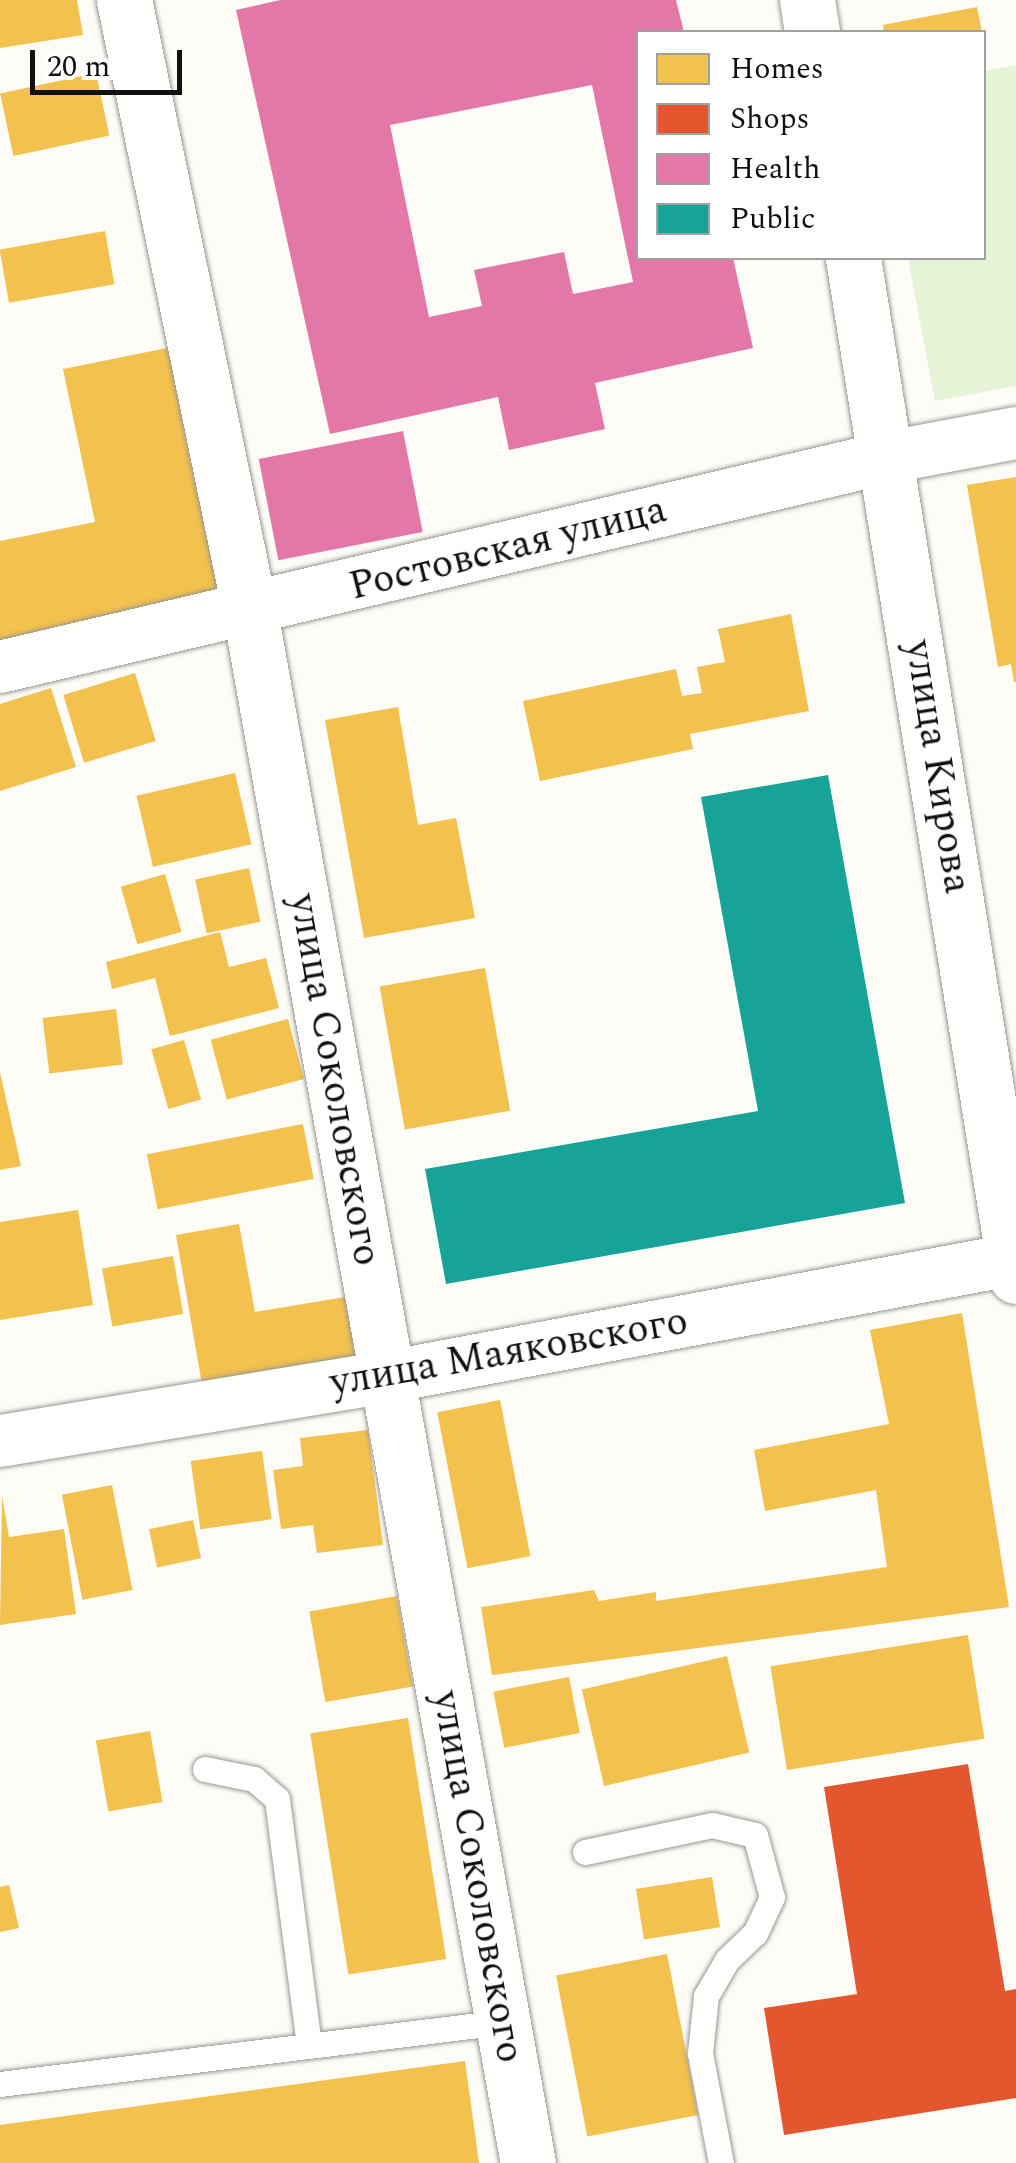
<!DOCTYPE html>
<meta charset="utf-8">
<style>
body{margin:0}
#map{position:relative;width:1016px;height:2163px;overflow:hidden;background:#fdfcf7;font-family:Spectral,serif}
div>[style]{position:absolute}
.green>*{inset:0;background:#e7f3d7}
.homes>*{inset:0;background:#f2c14e;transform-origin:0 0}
.shops>*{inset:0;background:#e4572e}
.health>*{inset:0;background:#e377a8;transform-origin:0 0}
.public>*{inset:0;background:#17a398}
.roads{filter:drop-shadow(0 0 2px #979795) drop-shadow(0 0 2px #979795)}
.service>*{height:25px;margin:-12.5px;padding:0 12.5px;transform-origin:12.5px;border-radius:12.5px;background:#fffffe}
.minor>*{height:52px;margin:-26px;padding:0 26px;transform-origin:26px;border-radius:26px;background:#fffffe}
.tertiary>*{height:55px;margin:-27.5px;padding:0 27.5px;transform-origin:27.5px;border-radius:27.5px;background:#fffffe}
span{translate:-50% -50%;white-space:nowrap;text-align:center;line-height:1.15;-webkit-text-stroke:10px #fff;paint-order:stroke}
.street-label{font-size:40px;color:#111}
.legend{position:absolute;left:636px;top:30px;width:350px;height:230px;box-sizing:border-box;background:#fff;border:2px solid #a0a0a0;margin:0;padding:12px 18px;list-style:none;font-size:30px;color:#111}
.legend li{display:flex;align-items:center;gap:20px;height:50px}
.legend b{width:50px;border:2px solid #a0a0a0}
.scale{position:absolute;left:30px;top:50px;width:152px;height:45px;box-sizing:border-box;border:5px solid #111;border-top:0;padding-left:12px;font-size:30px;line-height:35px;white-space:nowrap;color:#111;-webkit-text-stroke:8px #fff;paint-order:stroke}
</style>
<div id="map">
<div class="green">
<div style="clip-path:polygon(1016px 65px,1016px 386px,935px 401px,908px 258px,984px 258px,984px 71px)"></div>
</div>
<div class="homes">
<div style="clip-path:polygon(0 0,77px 0,83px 35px,0 48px)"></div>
<div style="clip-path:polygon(977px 7px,982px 32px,884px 32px,883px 25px)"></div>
<div style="left:96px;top:73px;width:64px;height:98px;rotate:78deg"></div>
<div style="left:105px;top:231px;width:54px;height:107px;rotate:80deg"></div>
<div style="clip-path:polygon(172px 347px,225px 603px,0 649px,0 541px,95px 522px,63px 369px)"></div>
<div style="clip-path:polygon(1016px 477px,1016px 682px,1014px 682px,1011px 664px,998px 667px,967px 485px)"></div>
<div style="clip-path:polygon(791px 614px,809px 711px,690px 734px,693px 749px,540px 781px,523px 701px,676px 669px,682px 696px,702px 693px,697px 667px,725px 662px,718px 629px)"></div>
<div style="left:135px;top:673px;width:71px;height:75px;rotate:73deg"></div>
<div style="clip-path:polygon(51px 688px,76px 767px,0 791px,0 704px)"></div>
<div style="clip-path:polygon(398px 707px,418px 825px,456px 818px,475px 918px,364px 938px,325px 720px)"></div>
<div style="left:235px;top:773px;width:73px;height:101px;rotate:77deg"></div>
<div style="left:249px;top:868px;width:55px;height:55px;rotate:78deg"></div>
<div style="left:165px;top:874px;width:60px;height:46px;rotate:74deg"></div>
<div style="clip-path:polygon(220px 932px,229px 967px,266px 958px,279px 1008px,170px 1036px,155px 978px,112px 989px,106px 962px)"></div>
<div style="left:485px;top:968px;width:145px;height:107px;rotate:80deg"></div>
<div style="left:116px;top:1009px;width:56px;height:74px;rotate:83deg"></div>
<div style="left:288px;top:1019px;width:62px;height:80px;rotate:75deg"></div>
<div style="left:184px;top:1040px;width:62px;height:34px;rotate:74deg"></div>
<div style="clip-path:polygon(0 1072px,21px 1166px,0 1170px)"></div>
<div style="left:303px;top:1124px;width:56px;height:159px;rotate:79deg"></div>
<div style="clip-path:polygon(78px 1210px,93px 1305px,0 1320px,0 1222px)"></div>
<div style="clip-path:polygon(239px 1224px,255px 1312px,345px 1297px,357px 1364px,203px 1390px,176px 1235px)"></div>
<div style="left:173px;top:1256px;width:59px;height:72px;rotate:80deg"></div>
<div style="clip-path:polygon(962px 1313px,1009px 1607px,492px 1675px,481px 1607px,594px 1590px,599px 1601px,656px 1592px,656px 1601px,887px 1567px,876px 1490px,765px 1511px,754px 1450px,889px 1424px,870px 1330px)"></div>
<div style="left:500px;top:1400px;width:159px;height:64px;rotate:79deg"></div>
<div style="clip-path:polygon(368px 1430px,383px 1545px,317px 1553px,313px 1525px,281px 1529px,273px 1470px,303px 1466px,300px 1438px)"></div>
<div style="left:262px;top:1451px;width:69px;height:72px;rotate:82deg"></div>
<div style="left:112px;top:1485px;width:107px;height:51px;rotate:79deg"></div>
<div style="clip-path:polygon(2px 1496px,9px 1537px,64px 1529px,76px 1614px,0 1625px)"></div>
<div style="left:193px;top:1520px;width:39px;height:45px;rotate:78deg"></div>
<div style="left:397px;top:1596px;width:92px;height:89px;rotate:80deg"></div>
<div style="left:968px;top:1635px;width:105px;height:200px;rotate:81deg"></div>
<div style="left:727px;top:1656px;width:99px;height:149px;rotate:77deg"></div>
<div style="left:569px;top:1677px;width:57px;height:77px;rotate:79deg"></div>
<div style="left:408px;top:1718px;width:244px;height:99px;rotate:81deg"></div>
<div style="left:150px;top:1731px;width:72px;height:55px;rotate:80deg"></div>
<div style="left:712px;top:1877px;width:51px;height:77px;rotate:81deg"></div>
<div style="clip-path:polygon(9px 1885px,19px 1928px,0 1932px,0 1887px)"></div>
<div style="left:667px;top:1954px;width:164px;height:113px;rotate:79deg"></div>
<div style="clip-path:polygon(465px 2061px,479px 2163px,0 2163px,0 2125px)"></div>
</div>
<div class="shops">
<div style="clip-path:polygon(968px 1764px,1005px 1991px,1016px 1989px,1016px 2098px,784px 2135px,764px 2008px,857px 1994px,824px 1787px)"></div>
</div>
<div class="health">
<div style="clip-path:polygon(evenodd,280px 0,676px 0,684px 32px,638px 32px,638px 258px,733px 258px,753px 348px,595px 383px,605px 429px,509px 450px,498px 397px,330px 434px,236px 10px,280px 0,592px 85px,633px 282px,573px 294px,564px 252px,474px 270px,482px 306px,429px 317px,390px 125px,592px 85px)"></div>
<div style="left:403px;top:431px;width:103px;height:147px;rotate:79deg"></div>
</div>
<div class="public">
<div style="clip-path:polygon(828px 775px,905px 1203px,446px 1284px,425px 1169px,758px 1111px,701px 797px)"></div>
</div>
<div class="roads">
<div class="service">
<div style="left:205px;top:1769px;width:50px;rotate:11.5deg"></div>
<div style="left:254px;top:1779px;width:30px;rotate:41deg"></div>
<div style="left:277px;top:1799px;width:248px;rotate:82.6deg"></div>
<div style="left:585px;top:1852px;width:130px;rotate:-12deg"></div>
<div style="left:712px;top:1825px;width:44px;rotate:13.1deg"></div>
<div style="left:755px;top:1835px;width:64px;rotate:74.7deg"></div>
<div style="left:772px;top:1897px;width:40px;rotate:115deg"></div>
<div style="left:755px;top:1933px;width:39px;rotate:136deg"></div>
<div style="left:727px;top:1960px;width:42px;rotate:120.3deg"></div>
<div style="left:706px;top:1996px;width:57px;rotate:96deg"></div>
<div style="left:700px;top:2053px;width:112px;rotate:79.2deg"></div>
<div style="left:0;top:2084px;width:507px;rotate:-7.03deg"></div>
</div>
<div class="minor">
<div style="left:0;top:667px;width:913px;rotate:-13.29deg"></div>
<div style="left:889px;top:457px;width:129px;rotate:-10.7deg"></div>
<div style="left:0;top:1441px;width:392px;rotate:-9.4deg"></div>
<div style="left:387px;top:1377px;width:640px;rotate:-10.63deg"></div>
</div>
<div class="tertiary">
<div style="left:124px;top:0;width:625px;rotate:78.37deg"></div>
<div style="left:250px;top:612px;width:1576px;rotate:79.84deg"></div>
<div style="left:807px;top:0;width:32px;rotate:81deg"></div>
<div style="left:853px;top:258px;width:1031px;rotate:80.9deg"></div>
</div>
</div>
<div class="street-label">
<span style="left:508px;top:549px;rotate:-14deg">Ростовская улица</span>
<span style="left:937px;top:767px;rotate:81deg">улица Кирова</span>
<span style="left:334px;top:1080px;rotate:80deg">улица Соколовского</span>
<span style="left:509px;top:1353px;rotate:-10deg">улица Маяковского</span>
<span style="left:477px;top:1877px;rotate:80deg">улица Соколовского</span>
</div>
<ul class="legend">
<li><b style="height:28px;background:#f2c14e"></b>Homes</li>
<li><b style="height:28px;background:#e4572e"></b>Shops</li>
<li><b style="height:28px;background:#e377a8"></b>Health</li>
<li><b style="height:28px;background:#17a398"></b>Public</li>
</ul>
<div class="scale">20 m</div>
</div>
